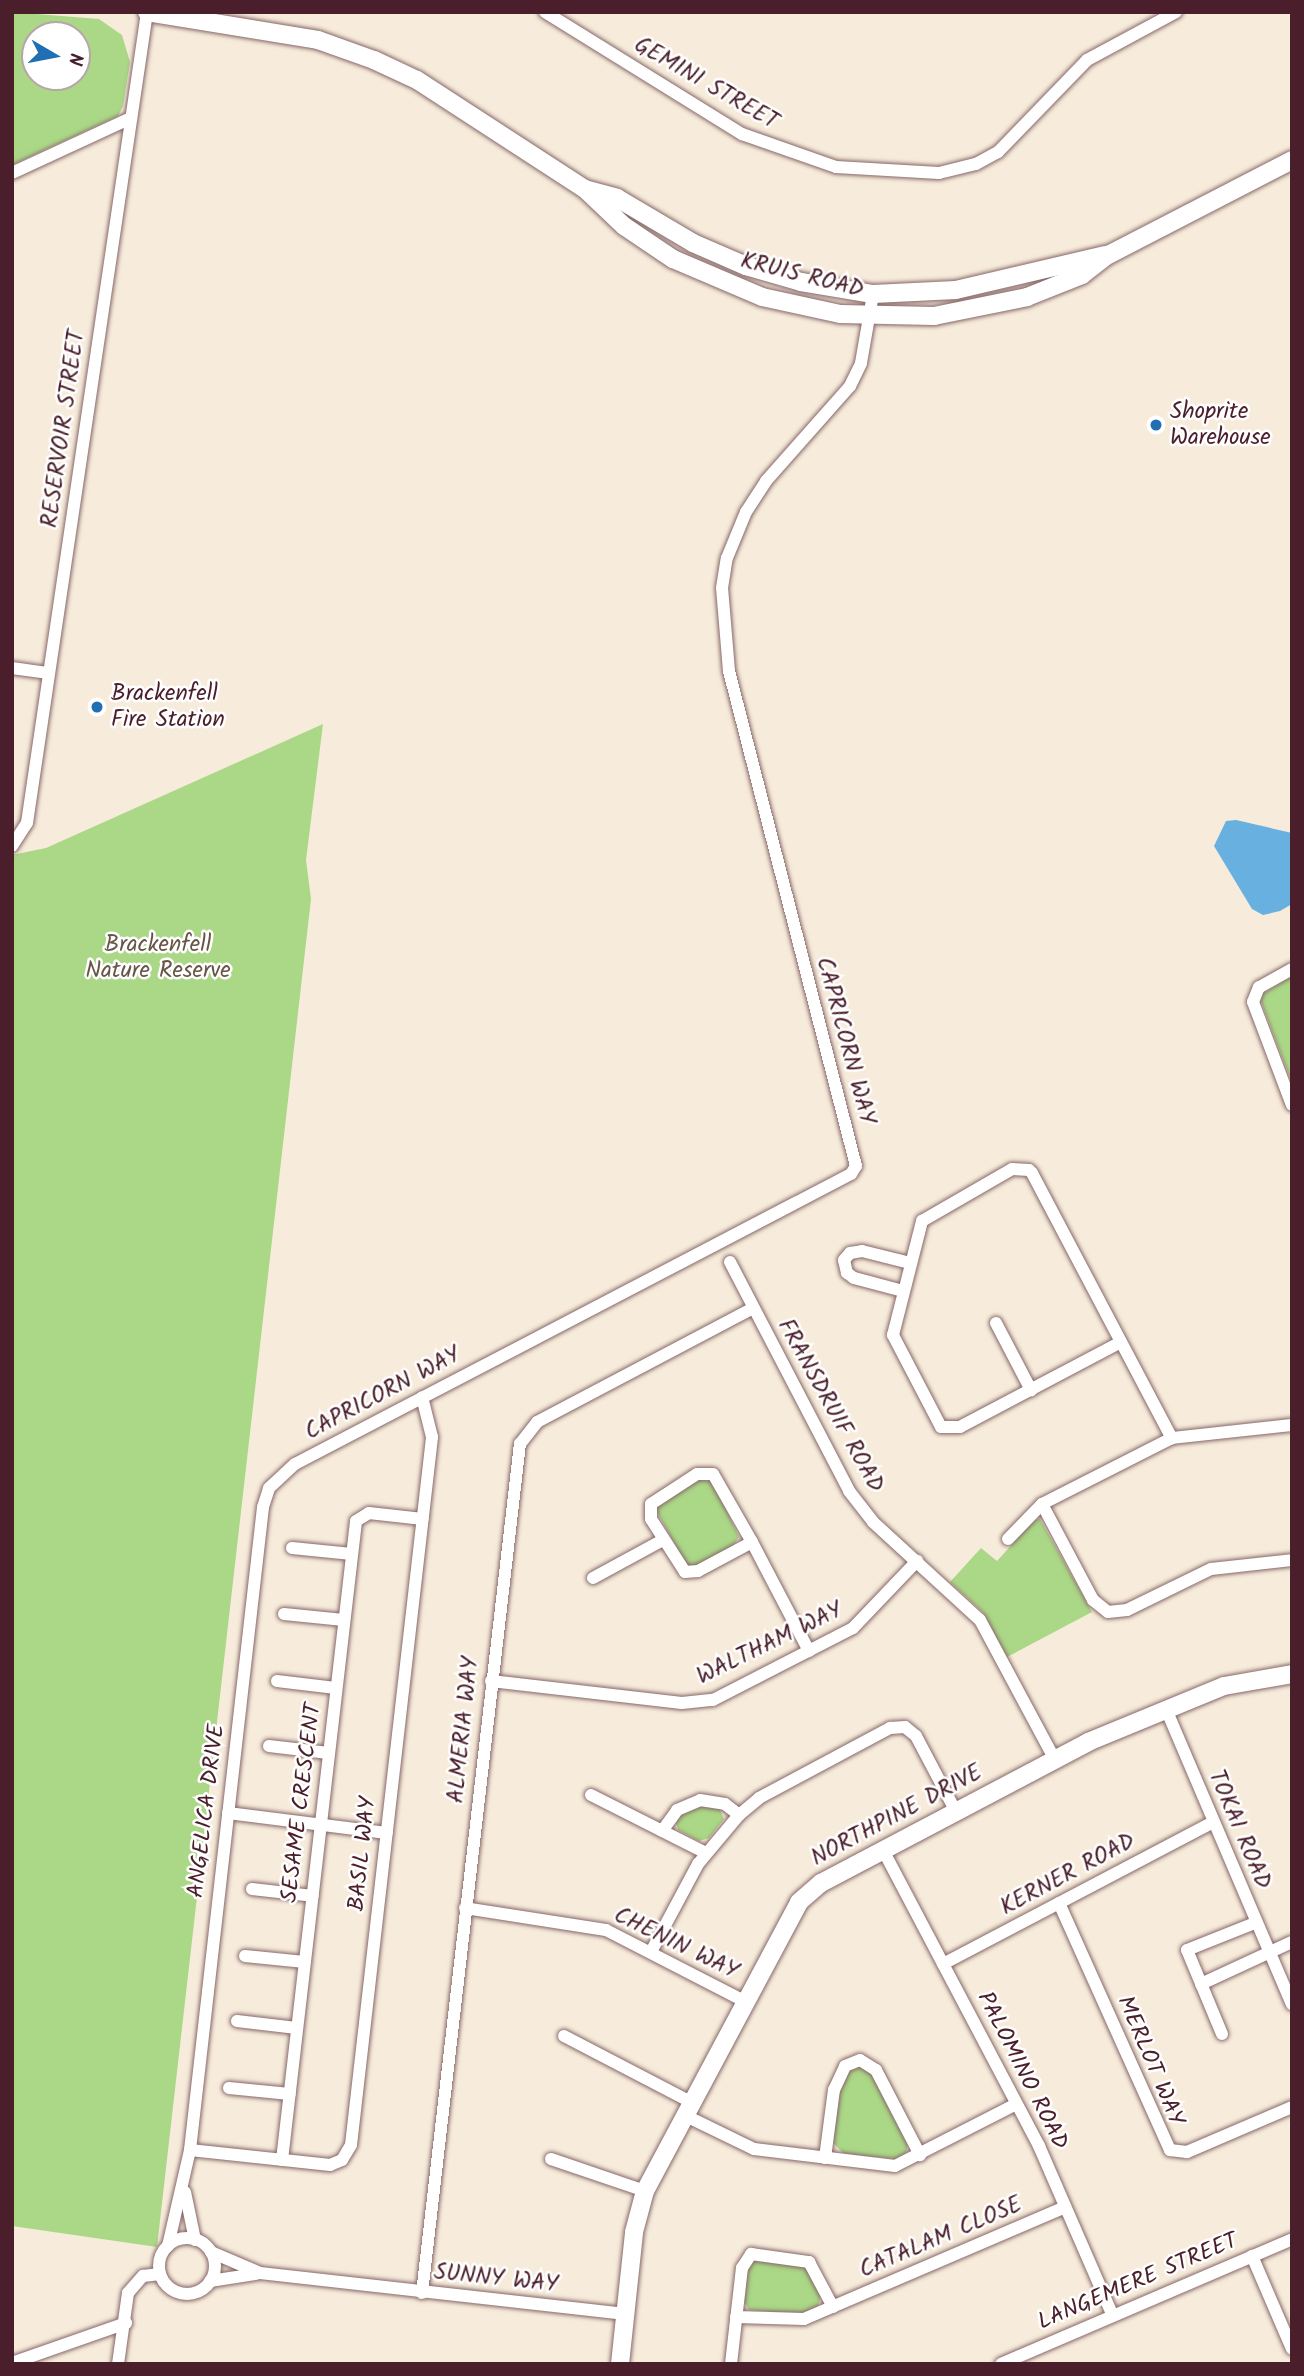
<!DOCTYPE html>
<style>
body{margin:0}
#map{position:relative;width:1304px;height:2376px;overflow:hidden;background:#f7ecdb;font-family:Kalam,sans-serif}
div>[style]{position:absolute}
.green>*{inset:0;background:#aad886}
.water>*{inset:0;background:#67b0df}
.roads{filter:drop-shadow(0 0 2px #876769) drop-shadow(0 0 2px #876769)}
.street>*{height:12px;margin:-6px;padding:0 6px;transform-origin:6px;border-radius:6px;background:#fff}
.street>.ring{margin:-6px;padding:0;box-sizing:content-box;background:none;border:12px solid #fff;border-radius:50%}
.secondary>*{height:18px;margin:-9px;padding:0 9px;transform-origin:9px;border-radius:9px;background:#fff}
.dots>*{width:19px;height:19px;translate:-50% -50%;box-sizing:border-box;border:4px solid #fff;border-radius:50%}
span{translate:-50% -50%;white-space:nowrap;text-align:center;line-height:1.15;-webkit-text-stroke:5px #fff;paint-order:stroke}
.street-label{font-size:23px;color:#4a1f2b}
.poi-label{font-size:23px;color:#4a1f2b}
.left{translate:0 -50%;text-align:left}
.park-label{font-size:23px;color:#675646}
.frame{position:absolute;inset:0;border:14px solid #4a1f2b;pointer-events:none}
.north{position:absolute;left:21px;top:21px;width:70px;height:70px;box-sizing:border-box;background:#fff;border:2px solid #b7a5aa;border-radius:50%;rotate:100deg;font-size:19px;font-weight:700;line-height:28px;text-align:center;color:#4a1f2b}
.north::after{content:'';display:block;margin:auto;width:24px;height:32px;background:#1f6fb2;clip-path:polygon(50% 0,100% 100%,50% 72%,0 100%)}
</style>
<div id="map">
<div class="green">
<div style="clip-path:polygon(evenodd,12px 12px,99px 19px,122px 35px,130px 62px,123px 106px,118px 116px,12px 165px,12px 12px,77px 35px,77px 77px,35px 77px,35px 35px,77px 35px)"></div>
<div style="clip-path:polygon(323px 724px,306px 860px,311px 899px,157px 2247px,12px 2226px,12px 855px,46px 848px)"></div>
<div style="clip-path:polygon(1292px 976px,1292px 1083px,1259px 996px)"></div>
<div style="clip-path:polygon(698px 1479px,713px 1482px,739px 1537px,733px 1546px,696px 1566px,687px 1566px,657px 1512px,657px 1507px)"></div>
<div style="clip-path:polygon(1040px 1519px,1092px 1612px,1007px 1657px,983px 1612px,950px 1582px,981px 1548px,997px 1561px,1034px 1520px)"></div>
<div style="clip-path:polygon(699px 1806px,719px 1808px,724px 1819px,709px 1838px,699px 1841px,678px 1830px,676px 1823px,683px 1813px)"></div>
<div style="clip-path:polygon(862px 2066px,870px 2070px,908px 2143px,906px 2153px,896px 2159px,844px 2154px,833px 2143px,838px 2095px,849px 2071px)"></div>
<div style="clip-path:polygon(756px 2259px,807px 2266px,821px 2296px,818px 2306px,800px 2314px,749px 2310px,744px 2302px,748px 2265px)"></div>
</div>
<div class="water">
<div style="clip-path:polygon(1236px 820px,1292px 833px,1292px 904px,1280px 911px,1263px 915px,1252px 909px,1214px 846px,1226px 821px)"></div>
</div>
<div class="roads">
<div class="street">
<div style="left:545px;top:12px;width:232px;rotate:31.8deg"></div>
<div style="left:742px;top:134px;width:100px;rotate:19.3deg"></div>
<div style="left:836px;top:167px;width:103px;rotate:3.3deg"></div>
<div style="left:939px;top:173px;width:38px;rotate:-14deg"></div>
<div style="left:976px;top:164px;width:25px;rotate:-29deg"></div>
<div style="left:998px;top:152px;width:128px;rotate:-45.9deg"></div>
<div style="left:1087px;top:60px;width:101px;rotate:-28.3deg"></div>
<div style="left:12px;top:173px;width:131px;rotate:-24.8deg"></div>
<div style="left:12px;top:668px;width:37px;rotate:8deg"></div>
<div style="left:12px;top:846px;width:27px;rotate:-57deg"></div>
<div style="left:27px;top:823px;width:820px;rotate:-81.58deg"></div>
<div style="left:1292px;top:969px;width:38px;rotate:151deg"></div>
<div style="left:1259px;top:987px;width:16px;rotate:112deg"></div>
<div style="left:1253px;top:1002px;width:110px;rotate:69.3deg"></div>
<div style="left:730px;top:1262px;width:258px;rotate:62.5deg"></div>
<div style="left:849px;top:1491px;width:39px;rotate:52deg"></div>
<div style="left:873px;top:1522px;width:145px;rotate:42.5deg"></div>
<div style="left:980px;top:1620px;width:159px;rotate:61.8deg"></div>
<div style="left:903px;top:1291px;width:51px;rotate:-165.1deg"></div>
<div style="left:854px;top:1278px;width:9px;rotate:-144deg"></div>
<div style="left:847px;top:1273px;width:13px;rotate:-103deg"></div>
<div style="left:844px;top:1260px;width:9px;rotate:-49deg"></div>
<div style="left:850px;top:1253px;width:12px;rotate:-9deg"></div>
<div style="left:862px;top:1251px;width:49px;rotate:14deg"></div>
<div style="left:996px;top:1323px;width:76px;rotate:62.4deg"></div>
<div style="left:1121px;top:1342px;width:182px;rotate:152.2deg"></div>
<div style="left:960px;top:1427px;width:19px;rotate:180deg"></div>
<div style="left:941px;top:1427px;width:104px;rotate:-117.6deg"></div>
<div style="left:893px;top:1335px;width:118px;rotate:-75.7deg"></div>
<div style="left:922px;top:1221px;width:104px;rotate:-30deg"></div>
<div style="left:1012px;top:1169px;width:17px;rotate:3deg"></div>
<div style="left:1029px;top:1170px;width:4px;rotate:45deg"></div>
<div style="left:1032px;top:1173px;width:300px;rotate:62.2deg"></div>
<div style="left:1042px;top:1504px;width:109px;rotate:62deg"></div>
<div style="left:1093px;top:1600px;width:19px;rotate:39deg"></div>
<div style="left:1108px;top:1612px;width:19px;rotate:-6deg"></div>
<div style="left:1127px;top:1610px;width:93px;rotate:-26deg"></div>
<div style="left:1211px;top:1569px;width:81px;rotate:-6.3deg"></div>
<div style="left:1008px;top:1539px;width:49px;rotate:-45.8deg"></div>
<div style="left:1042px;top:1504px;width:146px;rotate:-26.9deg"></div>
<div style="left:1172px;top:1438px;width:121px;rotate:-6.2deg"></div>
<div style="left:752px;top:1542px;width:78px;rotate:-119.8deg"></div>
<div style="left:713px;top:1474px;width:16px;rotate:180deg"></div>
<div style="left:697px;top:1474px;width:55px;rotate:146.9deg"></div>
<div style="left:651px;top:1504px;width:15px;rotate:90deg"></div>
<div style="left:651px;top:1519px;width:63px;rotate:57.3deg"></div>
<div style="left:685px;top:1572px;width:13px;rotate:-4deg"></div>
<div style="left:698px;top:1571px;width:61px;rotate:-28.2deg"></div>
<div style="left:752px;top:1542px;width:123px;rotate:62.4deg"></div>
<div style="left:292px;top:1548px;width:60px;rotate:5.7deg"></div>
<div style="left:593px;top:1578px;width:80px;rotate:-28.5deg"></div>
<div style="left:284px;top:1614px;width:60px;rotate:5.7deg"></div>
<div style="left:277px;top:1681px;width:59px;rotate:6.8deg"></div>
<div style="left:491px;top:1681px;width:192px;rotate:6.6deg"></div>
<div style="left:682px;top:1703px;width:31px;rotate:-6deg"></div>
<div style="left:713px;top:1700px;width:157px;rotate:-27.2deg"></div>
<div style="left:853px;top:1628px;width:93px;rotate:-46.3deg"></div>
<div style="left:1166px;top:1709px;width:321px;rotate:66.9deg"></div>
<div style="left:269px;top:1746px;width:60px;rotate:6.7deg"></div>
<div style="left:591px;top:1795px;width:129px;rotate:26.8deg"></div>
<div style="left:228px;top:1813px;width:160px;rotate:7.2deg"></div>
<div style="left:662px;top:1831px;width:26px;rotate:-54deg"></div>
<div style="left:677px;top:1810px;width:25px;rotate:-23deg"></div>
<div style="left:700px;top:1800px;width:25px;rotate:9deg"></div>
<div style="left:725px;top:1804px;width:18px;rotate:38deg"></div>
<div style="left:883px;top:1850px;width:335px;rotate:62.2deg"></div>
<div style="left:1039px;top:2146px;width:185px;rotate:66.5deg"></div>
<div style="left:252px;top:1889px;width:61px;rotate:6.5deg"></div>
<div style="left:1059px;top:1903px;width:271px;rotate:65.8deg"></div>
<div style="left:1170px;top:2150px;width:17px;rotate:7deg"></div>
<div style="left:1187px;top:2152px;width:114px;rotate:-23.2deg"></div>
<div style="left:465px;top:1908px;width:143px;rotate:8.9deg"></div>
<div style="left:606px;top:1930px;width:155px;rotate:27.2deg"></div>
<div style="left:652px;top:1950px;width:98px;rotate:-61.9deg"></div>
<div style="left:698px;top:1864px;width:64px;rotate:-50.1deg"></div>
<div style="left:739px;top:1815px;width:26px;rotate:-40deg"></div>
<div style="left:759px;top:1798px;width:149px;rotate:-28.1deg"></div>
<div style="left:890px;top:1728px;width:15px;rotate:-4deg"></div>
<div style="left:905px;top:1727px;width:14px;rotate:39deg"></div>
<div style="left:916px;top:1736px;width:86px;rotate:62.2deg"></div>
<div style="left:245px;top:1956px;width:60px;rotate:5.7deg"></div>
<div style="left:943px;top:1964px;width:305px;rotate:-27.7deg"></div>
<div style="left:1201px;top:1984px;width:100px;rotate:-24.8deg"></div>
<div style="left:237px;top:2021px;width:60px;rotate:6.7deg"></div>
<div style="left:1222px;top:2034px;width:91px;rotate:-112.6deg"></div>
<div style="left:1187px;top:1950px;width:73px;rotate:-21.7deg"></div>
<div style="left:564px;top:2036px;width:143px;rotate:27.5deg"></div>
<div style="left:229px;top:2088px;width:61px;rotate:5.6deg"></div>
<div style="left:684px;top:2115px;width:78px;rotate:25.9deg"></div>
<div style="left:754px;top:2149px;width:142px;rotate:6.9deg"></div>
<div style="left:895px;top:2166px;width:136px;rotate:-27.1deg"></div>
<div style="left:190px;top:2150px;width:141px;rotate:6.1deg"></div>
<div style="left:330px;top:2165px;width:13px;rotate:-23deg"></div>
<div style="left:342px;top:2160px;width:17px;rotate:-59deg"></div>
<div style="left:351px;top:2145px;width:713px;rotate:-83.47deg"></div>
<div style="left:432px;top:1437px;width:41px;rotate:-104deg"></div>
<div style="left:825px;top:2158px;width:69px;rotate:-82.5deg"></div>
<div style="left:834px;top:2090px;width:26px;rotate:-65deg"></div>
<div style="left:845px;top:2066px;width:16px;rotate:-22deg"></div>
<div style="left:860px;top:2060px;width:19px;rotate:32deg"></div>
<div style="left:876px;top:2070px;width:96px;rotate:62.6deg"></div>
<div style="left:551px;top:2159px;width:99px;rotate:18.8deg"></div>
<div style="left:282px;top:2160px;width:643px;rotate:-83.39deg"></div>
<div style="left:356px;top:1521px;width:15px;rotate:-32deg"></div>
<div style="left:369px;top:1513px;width:54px;rotate:6.3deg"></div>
<div style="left:185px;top:2192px;width:49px;rotate:78.2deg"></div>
<div class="ring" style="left:159px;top:2238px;width:44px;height:44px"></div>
<div style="left:168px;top:2246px;width:98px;rotate:-77.1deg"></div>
<div style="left:190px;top:2150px;width:647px;rotate:-83.52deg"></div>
<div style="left:263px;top:1507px;width:20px;rotate:-72deg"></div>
<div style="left:269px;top:1488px;width:35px;rotate:-43deg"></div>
<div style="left:295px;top:1464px;width:627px;rotate:-27.55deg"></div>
<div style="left:851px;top:1174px;width:9px;rotate:-58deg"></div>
<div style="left:856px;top:1166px;width:511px;rotate:-104.39deg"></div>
<div style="left:729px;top:671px;width:83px;rotate:-94.8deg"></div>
<div style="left:722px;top:588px;width:30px;rotate:-81deg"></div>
<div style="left:727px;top:558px;width:50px;rotate:-67.6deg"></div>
<div style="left:746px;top:512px;width:37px;rotate:-57deg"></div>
<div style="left:766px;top:481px;width:127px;rotate:-48.5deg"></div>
<div style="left:850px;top:386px;width:25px;rotate:-64deg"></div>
<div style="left:861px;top:363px;width:70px;rotate:-80.1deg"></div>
<div style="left:211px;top:2252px;width:53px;rotate:23.2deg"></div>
<div style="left:260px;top:2273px;width:368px;rotate:6.4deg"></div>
<div style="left:1252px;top:2256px;width:101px;rotate:66.7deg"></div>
<div style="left:210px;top:2281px;width:47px;rotate:-8.7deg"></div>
<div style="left:422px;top:2293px;width:855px;rotate:-83.42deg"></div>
<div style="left:520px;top:1444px;width:28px;rotate:-52deg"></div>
<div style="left:537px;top:1422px;width:244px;rotate:-27.8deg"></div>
<div style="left:736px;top:2317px;width:68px;rotate:1.7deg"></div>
<div style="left:804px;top:2319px;width:284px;rotate:-23.2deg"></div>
<div style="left:12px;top:2363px;width:121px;rotate:-19.3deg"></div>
<div style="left:118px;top:2364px;width:72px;rotate:-82deg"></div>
<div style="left:128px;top:2293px;width:23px;rotate:-49deg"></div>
<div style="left:143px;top:2276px;width:17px;rotate:-7deg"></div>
<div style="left:731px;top:2364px;width:97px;rotate:-83.5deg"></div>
<div style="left:742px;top:2268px;width:17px;rotate:-57deg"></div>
<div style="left:751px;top:2254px;width:59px;rotate:7.9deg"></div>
<div style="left:809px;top:2262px;width:51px;rotate:61.9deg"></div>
<div style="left:1001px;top:2364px;width:317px;rotate:-23.2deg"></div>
</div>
<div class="secondary">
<div style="left:147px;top:12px;width:173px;rotate:9.3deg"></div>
<div style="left:318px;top:40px;width:59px;rotate:19.7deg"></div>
<div style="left:374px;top:60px;width:47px;rotate:24.9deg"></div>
<div style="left:417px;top:80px;width:200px;rotate:33deg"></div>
<div style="left:585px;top:189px;width:54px;rotate:43.5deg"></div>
<div style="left:624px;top:226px;width:59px;rotate:34deg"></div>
<div style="left:673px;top:259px;width:97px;rotate:23.1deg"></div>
<div style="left:762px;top:297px;width:80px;rotate:12.3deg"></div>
<div style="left:840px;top:314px;width:94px;rotate:1.2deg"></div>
<div style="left:934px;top:316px;width:95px;rotate:-11.5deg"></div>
<div style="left:1027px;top:297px;width:59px;rotate:-21.8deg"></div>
<div style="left:1082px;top:275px;width:33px;rotate:-38deg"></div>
<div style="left:1108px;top:255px;width:207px;rotate:-27.3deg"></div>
<div style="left:588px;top:190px;width:30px;rotate:15deg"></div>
<div style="left:617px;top:198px;width:88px;rotate:30.6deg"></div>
<div style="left:693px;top:243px;width:58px;rotate:23.5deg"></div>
<div style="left:746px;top:266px;width:57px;rotate:16.2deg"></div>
<div style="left:801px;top:282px;width:73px;rotate:9.5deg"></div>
<div style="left:873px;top:294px;width:83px;rotate:-2.8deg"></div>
<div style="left:956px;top:290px;width:153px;rotate:-13.2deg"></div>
<div style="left:620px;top:2364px;width:133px;rotate:-83.9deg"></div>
<div style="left:634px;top:2232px;width:42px;rotate:-75deg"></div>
<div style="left:645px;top:2191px;width:327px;rotate:-61.9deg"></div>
<div style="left:799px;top:1902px;width:29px;rotate:-41deg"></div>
<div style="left:821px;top:1883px;width:302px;rotate:-27.8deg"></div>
<div style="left:1088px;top:1742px;width:147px;rotate:-22.4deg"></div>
<div style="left:1224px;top:1686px;width:69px;rotate:-10deg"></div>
</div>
</div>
<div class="dots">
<div style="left:1156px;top:425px;background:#1f6fb2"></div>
<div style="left:97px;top:707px;background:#1f6fb2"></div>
</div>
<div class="street-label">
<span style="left:706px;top:84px;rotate:30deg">GEMINI STREET</span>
<span style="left:802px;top:276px;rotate:14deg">KRUIS ROAD</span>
<span style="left:64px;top:429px;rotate:-82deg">RESERVOIR STREET</span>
<span style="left:845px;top:1041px;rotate:75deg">CAPRICORN WAY</span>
<span style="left:383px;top:1394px;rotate:-28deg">CAPRICORN WAY</span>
<span style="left:830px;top:1406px;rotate:61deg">FRANSDRUIF ROAD</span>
<span style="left:770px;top:1644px;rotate:-26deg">WALTHAM WAY</span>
<span style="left:464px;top:1730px;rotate:-84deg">ALMERIA WAY</span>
<span style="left:302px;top:1803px;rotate:-83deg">SESAME CRESCENT</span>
<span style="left:207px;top:1811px;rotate:-83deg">ANGELICA DRIVE</span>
<span style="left:897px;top:1816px;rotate:-28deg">NORTHPINE DRIVE</span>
<span style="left:1239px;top:1830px;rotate:67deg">TOKAI ROAD</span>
<span style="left:363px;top:1854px;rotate:-84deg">BASIL WAY</span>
<span style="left:1068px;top:1875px;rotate:-28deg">KERNER ROAD</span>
<span style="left:676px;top:1944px;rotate:26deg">CHENIN WAY</span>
<span style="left:1150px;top:2061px;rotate:67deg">MERLOT WAY</span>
<span style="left:1022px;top:2071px;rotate:63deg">PALOMINO ROAD</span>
<span style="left:941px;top:2238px;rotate:-23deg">CATALAM CLOSE</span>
<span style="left:496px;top:2279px;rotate:6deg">SUNNY WAY</span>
<span style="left:1138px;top:2282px;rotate:-23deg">LANGEMERE STREET</span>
</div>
<div class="poi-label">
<span class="left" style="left:1170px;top:425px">Shoprite<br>Warehouse</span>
<span class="left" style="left:111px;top:707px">Brackenfell<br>Fire Station</span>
</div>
<div class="park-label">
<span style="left:158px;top:958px">Brackenfell<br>Nature Reserve</span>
</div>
<div class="frame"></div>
<div class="north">N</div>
</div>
